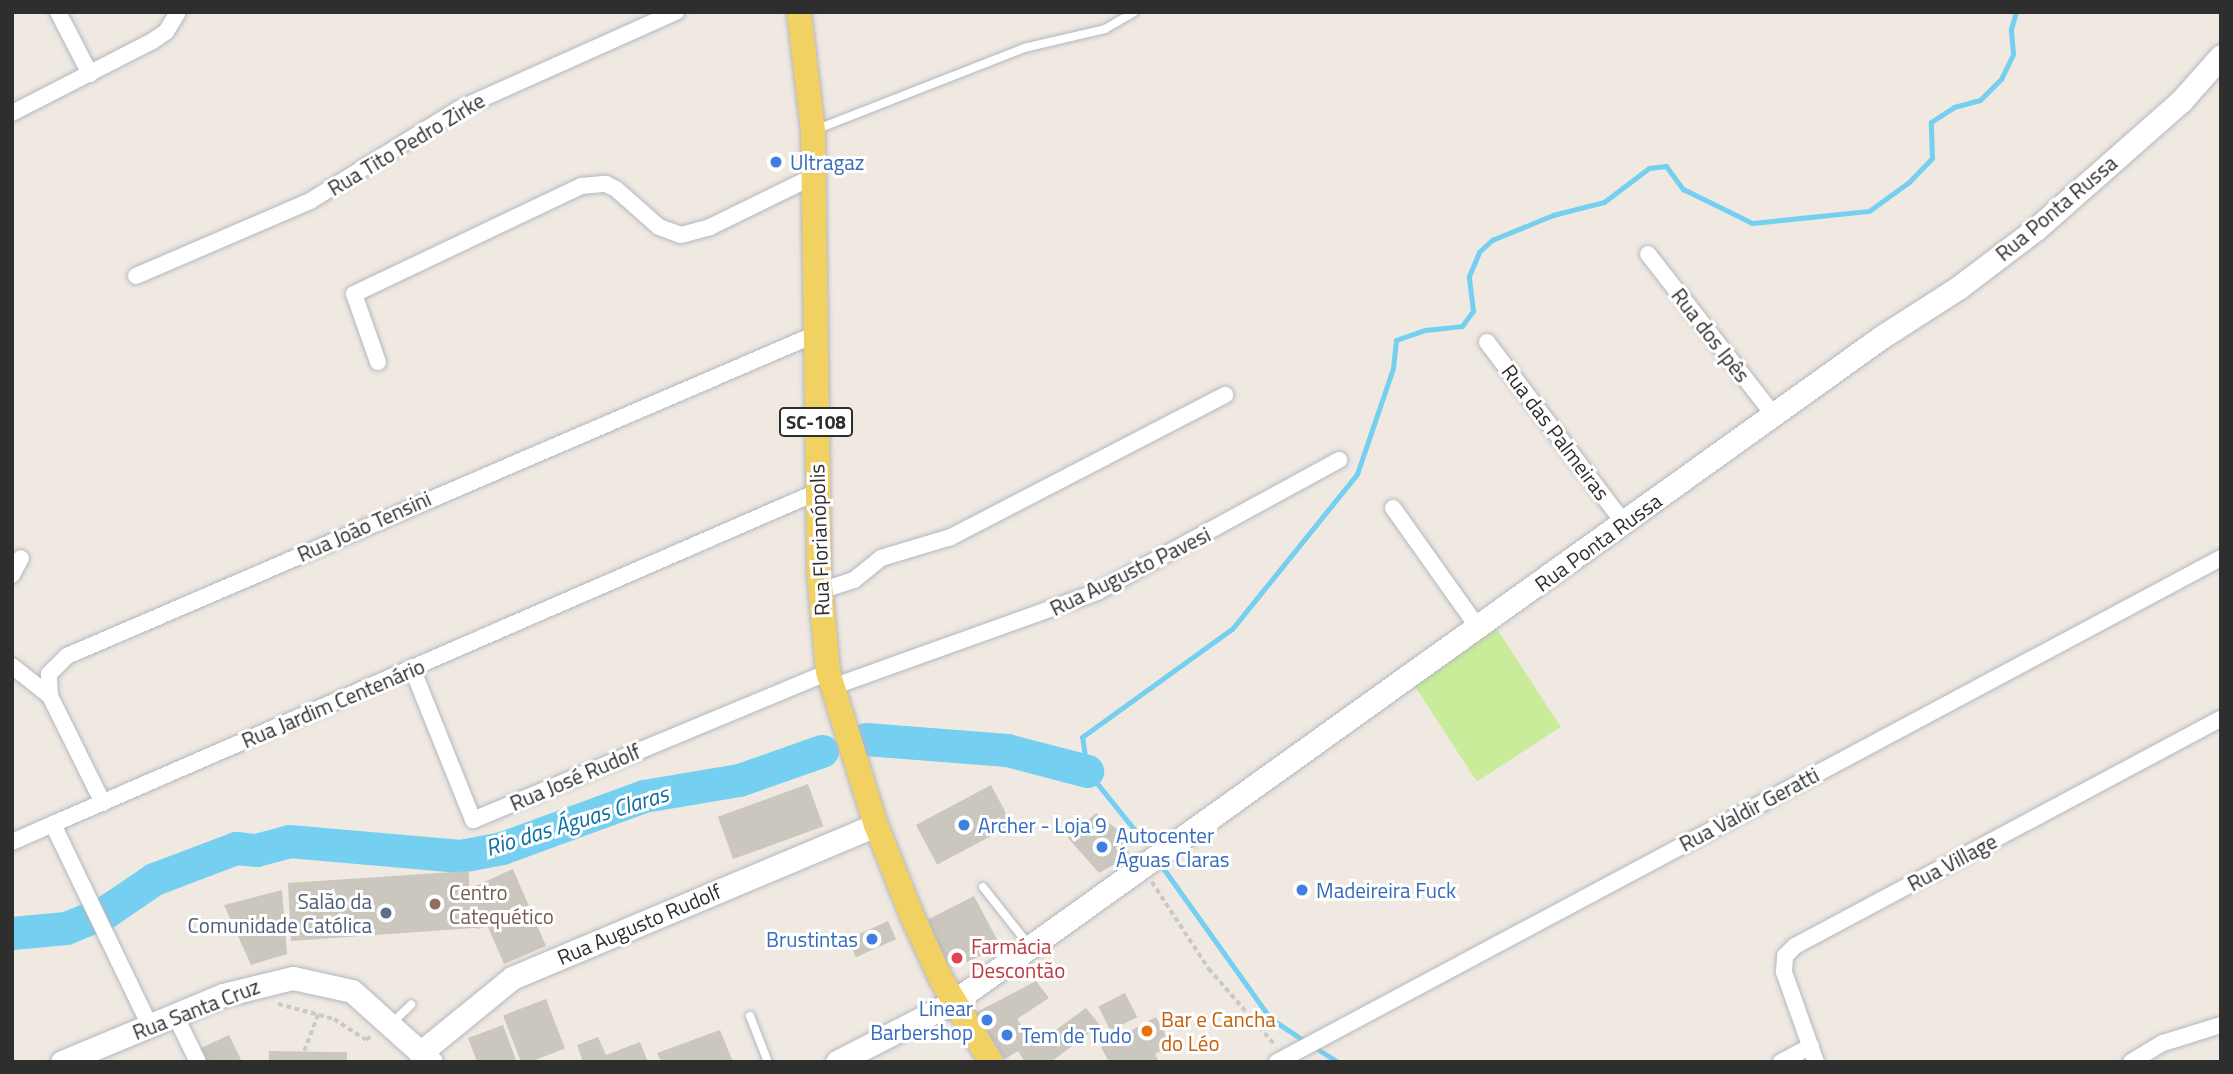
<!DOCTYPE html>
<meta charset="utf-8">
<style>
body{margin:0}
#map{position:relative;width:2233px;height:1074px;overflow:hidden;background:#efe9e1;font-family:"Titillium Web",sans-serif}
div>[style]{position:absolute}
.pitch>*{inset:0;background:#c9ec9a;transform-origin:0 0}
.stream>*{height:5px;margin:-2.5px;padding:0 2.5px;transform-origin:2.5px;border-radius:2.5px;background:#75cff0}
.river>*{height:33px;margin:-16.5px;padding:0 16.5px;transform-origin:16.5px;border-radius:16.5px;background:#75cff0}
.building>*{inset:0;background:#cbc7bf;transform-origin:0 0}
.path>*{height:3.5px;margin-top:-1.75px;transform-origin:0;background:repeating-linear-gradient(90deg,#c9c9c9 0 5px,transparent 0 8.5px)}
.roads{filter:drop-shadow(0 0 2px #b4b7c1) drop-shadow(0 0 2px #b4b7c1)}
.lane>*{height:8px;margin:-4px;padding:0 4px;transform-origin:4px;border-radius:4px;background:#fff}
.street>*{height:16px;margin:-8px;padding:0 8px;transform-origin:8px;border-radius:8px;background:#fff}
.secondary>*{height:23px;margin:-11.5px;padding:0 11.5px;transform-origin:11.5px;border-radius:11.5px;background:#fff}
.primary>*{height:24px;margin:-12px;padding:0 12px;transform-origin:12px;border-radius:12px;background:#f2d163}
.dots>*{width:19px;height:19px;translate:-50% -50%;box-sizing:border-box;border:4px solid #fff;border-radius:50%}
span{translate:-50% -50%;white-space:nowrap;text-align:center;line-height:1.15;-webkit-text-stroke:6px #fff;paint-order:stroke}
.shield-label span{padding:2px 5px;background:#fff;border:2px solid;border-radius:5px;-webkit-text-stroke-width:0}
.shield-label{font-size:19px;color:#2e2e2e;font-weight:700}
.street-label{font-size:21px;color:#2e2e2e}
.shop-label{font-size:21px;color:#366cbe}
.left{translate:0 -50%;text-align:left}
.right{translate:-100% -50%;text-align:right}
.education-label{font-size:21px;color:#785e54}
.service-label{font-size:21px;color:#4e5e75}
.health-label{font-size:21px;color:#be3a42}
.food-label{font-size:21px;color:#c56008}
.water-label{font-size:23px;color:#0d6fa3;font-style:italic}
.frame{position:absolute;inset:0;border:14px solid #2e2e2e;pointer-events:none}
</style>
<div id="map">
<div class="pitch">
<div style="left:1497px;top:629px;width:117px;height:100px;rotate:57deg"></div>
</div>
<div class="stream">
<div style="left:1142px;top:839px;width:87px;rotate:-129deg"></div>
<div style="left:1087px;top:771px;width:34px;rotate:-98deg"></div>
<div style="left:1082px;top:737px;width:185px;rotate:-35.8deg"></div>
<div style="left:1232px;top:629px;width:199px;rotate:-51.1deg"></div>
<div style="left:1357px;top:474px;width:112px;rotate:-71.2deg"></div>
<div style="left:1393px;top:368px;width:28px;rotate:-84deg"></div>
<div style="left:1396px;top:340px;width:31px;rotate:-19deg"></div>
<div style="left:1425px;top:330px;width:37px;rotate:-6deg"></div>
<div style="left:1462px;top:326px;width:19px;rotate:-54deg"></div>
<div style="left:1473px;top:311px;width:35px;rotate:-97deg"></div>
<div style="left:1469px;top:276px;width:26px;rotate:-67deg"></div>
<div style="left:1479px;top:252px;width:18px;rotate:-43deg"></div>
<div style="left:1492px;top:240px;width:66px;rotate:-22.3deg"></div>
<div style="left:1553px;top:215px;width:53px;rotate:-14.3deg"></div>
<div style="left:1604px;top:202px;width:56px;rotate:-37.1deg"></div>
<div style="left:1649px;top:168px;width:17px;rotate:-7deg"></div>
<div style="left:1666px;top:166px;width:29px;rotate:54deg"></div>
<div style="left:1683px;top:189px;width:77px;rotate:26.2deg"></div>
<div style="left:1752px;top:223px;width:118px;rotate:-5.9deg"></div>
<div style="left:1869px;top:211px;width:49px;rotate:-35.9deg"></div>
<div style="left:1909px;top:182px;width:33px;rotate:-46deg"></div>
<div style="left:1932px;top:158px;width:36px;rotate:-92deg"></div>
<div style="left:1931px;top:122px;width:27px;rotate:-33deg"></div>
<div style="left:1954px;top:107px;width:27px;rotate:-15deg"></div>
<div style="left:1980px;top:100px;width:30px;rotate:-45deg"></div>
<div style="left:2001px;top:79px;width:28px;rotate:-64deg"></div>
<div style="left:2013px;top:54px;width:25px;rotate:-95deg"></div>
<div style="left:2011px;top:29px;width:18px;rotate:-74deg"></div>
<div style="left:1163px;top:868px;width:184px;rotate:54.5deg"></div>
<div style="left:1270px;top:1018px;width:43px;rotate:33.7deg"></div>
<div style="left:1314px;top:1047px;width:28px;rotate:32deg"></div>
</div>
<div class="river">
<div style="left:866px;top:739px;width:141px;rotate:4.5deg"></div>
<div style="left:1007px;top:750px;width:83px;rotate:14.7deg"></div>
<div style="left:12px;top:933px;width:54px;rotate:-5.3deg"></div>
<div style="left:66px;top:928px;width:44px;rotate:-22.5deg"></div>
<div style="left:107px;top:911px;width:57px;rotate:-34.2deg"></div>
<div style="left:154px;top:879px;width:88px;rotate:-20.7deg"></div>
<div style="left:236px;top:848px;width:20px;rotate:6deg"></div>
<div style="left:256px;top:850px;width:34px;rotate:-15deg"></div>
<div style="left:289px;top:841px;width:172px;rotate:5deg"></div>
<div style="left:460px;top:856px;width:43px;rotate:-10.8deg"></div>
<div style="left:502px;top:848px;width:151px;rotate:-20.1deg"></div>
<div style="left:644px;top:796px;width:96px;rotate:-9.6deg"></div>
<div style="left:739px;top:780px;width:88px;rotate:-19.3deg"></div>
</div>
<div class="building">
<div style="left:808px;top:784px;width:45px;height:96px;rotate:70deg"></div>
<div style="left:991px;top:785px;width:45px;height:85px;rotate:62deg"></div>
<div style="clip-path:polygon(1096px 813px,1127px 837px,1129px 856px,1099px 873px,1068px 838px)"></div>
<div style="clip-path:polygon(513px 869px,546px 946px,504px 964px,488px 927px,291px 941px,288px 883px,469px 871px,469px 900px,475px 899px,471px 888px)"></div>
<div style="clip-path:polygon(282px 890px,287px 954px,251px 965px,224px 905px)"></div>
<div style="clip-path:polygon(974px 896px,1001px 947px,955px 967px,940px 960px,925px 921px)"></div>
<div style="left:888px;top:921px;width:20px;height:44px;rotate:66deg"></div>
<div style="clip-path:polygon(1036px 981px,1049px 998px,1017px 1019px,1032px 1041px,1043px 1034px,1046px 1037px,1086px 1008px,1100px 1025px,1051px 1062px,1025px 1062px,1018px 1051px,1005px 1059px,973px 1014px)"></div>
<div style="left:1125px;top:993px;width:27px;height:30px;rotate:63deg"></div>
<div style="left:546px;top:999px;width:53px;height:46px;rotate:69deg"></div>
<div style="clip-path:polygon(1156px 1017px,1171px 1045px,1155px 1054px,1159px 1062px,1109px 1062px,1101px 1047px)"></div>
<div style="clip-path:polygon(503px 1025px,516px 1060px,477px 1062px,468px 1038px)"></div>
<div style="clip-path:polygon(720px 1030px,733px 1062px,661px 1062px,657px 1053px)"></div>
<div style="clip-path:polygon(229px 1035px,242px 1062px,205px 1062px,199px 1049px)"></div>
<div style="clip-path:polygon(598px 1037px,606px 1055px,640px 1042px,648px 1062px,583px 1062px,577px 1045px)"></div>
<div style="left:269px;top:1051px;width:78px;height:11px;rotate:1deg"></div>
</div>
<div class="path">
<div style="left:1152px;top:882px;width:104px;rotate:56.8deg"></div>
<div style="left:1209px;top:969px;width:102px;rotate:49deg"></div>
<div style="left:470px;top:920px;width:7px;rotate:-8deg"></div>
<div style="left:477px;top:919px;width:10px;rotate:84deg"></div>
<div style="left:278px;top:1004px;width:58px;rotate:15deg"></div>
<div style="left:334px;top:1019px;width:38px;rotate:33deg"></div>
<div style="left:366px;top:1040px;width:8px;rotate:-40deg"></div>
<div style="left:304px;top:1051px;width:40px;rotate:-69deg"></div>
</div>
<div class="roads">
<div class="lane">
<div style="left:815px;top:130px;width:225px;rotate:-21.4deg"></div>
<div style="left:1024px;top:48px;width:83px;rotate:-13.2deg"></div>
<div style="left:1105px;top:29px;width:34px;rotate:-30deg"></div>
<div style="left:983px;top:887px;width:73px;rotate:51.7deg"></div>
<div style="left:750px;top:1016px;width:49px;rotate:68.6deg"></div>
<div style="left:391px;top:1024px;width:28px;rotate:-44deg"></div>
</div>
<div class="street">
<div style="left:58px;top:12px;width:70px;rotate:62.7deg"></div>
<div style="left:12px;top:113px;width:156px;rotate:-27.1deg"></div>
<div style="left:151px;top:42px;width:18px;rotate:-34deg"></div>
<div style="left:166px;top:32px;width:23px;rotate:-59deg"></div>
<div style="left:1648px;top:254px;width:204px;rotate:52deg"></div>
<div style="left:136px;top:276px;width:189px;rotate:-23.3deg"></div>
<div style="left:310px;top:201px;width:175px;rotate:-31.7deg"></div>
<div style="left:459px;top:109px;width:238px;rotate:-24.1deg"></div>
<div style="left:1487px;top:342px;width:227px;rotate:52.9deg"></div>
<div style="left:378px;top:362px;width:72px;rotate:-109.4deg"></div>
<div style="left:354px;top:294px;width:251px;rotate:-25.4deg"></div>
<div style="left:581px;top:186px;width:25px;rotate:-5deg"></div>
<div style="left:606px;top:184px;width:11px;rotate:27deg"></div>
<div style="left:616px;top:189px;width:57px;rotate:41.5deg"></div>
<div style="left:659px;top:227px;width:23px;rotate:20deg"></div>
<div style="left:681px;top:235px;width:30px;rotate:-15deg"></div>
<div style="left:710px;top:227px;width:116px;rotate:-26.1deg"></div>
<div style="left:1393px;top:508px;width:148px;rotate:54.6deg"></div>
<div style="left:12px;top:575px;width:19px;rotate:-62deg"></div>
<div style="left:820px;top:591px;width:36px;rotate:-18deg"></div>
<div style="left:854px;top:580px;width:35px;rotate:-39deg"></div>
<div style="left:881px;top:558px;width:73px;rotate:-16.7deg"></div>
<div style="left:951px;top:537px;width:309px;rotate:-27.4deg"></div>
<div style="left:12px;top:666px;width:48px;rotate:38.3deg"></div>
<div style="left:412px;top:668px;width:164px;rotate:68.1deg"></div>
<div style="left:473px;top:820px;width:385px;rotate:-22.6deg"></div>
<div style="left:832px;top:687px;width:282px;rotate:-19.7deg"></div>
<div style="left:1097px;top:592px;width:276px;rotate:-28.6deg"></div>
<div style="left:103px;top:803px;width:119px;rotate:-116.4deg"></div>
<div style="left:50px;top:696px;width:22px;rotate:-93deg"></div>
<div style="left:49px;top:674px;width:25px;rotate:-45deg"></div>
<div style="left:67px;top:656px;width:815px;rotate:-23.26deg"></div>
<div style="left:12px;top:842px;width:45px;rotate:-23.7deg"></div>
<div style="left:175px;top:1015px;width:52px;rotate:63.9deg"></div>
<div style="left:150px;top:1026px;width:224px;rotate:-115.7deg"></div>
<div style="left:53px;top:824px;width:833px;rotate:-23.49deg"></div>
<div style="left:1277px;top:1062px;width:1070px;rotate:-28.1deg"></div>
<div style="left:1781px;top:1062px;width:34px;rotate:-28deg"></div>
<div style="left:1816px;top:1062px;width:96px;rotate:-109.6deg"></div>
<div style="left:1784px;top:972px;width:16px;rotate:-86deg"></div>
<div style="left:1785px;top:956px;width:14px;rotate:-45deg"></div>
<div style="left:1795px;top:946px;width:483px;rotate:-28.1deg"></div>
<div style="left:2131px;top:1062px;width:37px;rotate:-31deg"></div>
<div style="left:2163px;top:1043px;width:61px;rotate:-17.2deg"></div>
</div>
<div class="secondary">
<div style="left:420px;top:1053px;width:119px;rotate:-39.2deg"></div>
<div style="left:512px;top:978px;width:395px;rotate:-22.8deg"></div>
<div style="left:62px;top:1062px;width:174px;rotate:-22.6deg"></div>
<div style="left:223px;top:995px;width:72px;rotate:-13.7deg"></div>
<div style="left:293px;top:978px;width:60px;rotate:12.4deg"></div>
<div style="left:352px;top:991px;width:106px;rotate:41.9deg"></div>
<div style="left:837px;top:1062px;width:131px;rotate:-27.3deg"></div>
<div style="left:953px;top:1002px;width:1140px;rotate:-35.61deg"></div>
<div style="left:1880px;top:338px;width:93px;rotate:-32.7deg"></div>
<div style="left:1958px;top:288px;width:99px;rotate:-37.2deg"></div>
<div style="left:2037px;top:228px;width:192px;rotate:-41.4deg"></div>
<div style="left:2181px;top:101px;width:60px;rotate:-48.4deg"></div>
</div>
<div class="primary">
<div style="left:799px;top:12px;width:120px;rotate:83.3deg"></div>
<div style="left:813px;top:131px;width:442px;rotate:89.2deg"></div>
<div style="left:819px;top:573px;width:99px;rotate:84.8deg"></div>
<div style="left:828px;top:672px;width:160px;rotate:72.6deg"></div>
<div style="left:876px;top:825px;width:92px;rotate:68.4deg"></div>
<div style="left:910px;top:911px;width:75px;rotate:65.5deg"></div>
<div style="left:941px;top:979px;width:97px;rotate:58.9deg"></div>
</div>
</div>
<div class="dots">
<div style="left:776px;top:162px;background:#3f7fe0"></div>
<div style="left:964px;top:825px;background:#3f7fe0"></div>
<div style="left:1102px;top:847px;background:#3f7fe0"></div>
<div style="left:1302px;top:890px;background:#3f7fe0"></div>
<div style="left:435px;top:904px;background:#8d6e63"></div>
<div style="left:386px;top:913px;background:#5c6f8a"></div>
<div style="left:872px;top:939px;background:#3f7fe0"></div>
<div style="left:957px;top:958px;background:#e0444e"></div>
<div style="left:987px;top:1020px;background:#3f7fe0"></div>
<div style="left:1147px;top:1031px;background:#e8710a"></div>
<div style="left:1007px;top:1035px;background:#3f7fe0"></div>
</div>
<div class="shield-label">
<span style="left:816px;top:422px">SC-108</span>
</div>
<div class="street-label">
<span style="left:406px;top:144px;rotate:-31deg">Rua Tito Pedro Zirke</span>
<span style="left:2056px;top:208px;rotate:-40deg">Rua Ponta Russa</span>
<span style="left:1711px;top:335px;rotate:52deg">Rua dos Ipês</span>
<span style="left:1556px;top:432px;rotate:53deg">Rua das Palmeiras</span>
<span style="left:364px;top:526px;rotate:-24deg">Rua João Tensini</span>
<span style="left:819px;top:540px;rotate:-92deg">Rua Florianópolis</span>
<span style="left:1598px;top:542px;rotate:-36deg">Rua Ponta Russa</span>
<span style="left:1130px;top:571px;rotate:-26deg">Rua Augusto Pavesi</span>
<span style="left:333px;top:703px;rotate:-23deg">Rua Jardim Centenário</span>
<span style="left:575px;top:777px;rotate:-23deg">Rua José Rudolf</span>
<span style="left:1749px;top:809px;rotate:-28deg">Rua Valdir Geratti</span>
<span style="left:1952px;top:862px;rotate:-28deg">Rua Village</span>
<span style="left:639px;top:924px;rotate:-23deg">Rua Augusto Rudolf</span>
<span style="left:196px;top:1009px;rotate:-21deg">Rua Santa Cruz</span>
</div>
<div class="shop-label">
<span class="left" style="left:790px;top:162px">Ultragaz</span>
<span class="left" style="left:978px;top:825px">Archer - Loja 9</span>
<span class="left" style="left:1116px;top:847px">Autocenter<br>Águas Claras</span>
<span class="left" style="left:1316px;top:890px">Madeireira Fuck</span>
<span class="right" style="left:858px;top:939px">Brustintas</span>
<span class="right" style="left:973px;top:1020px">Linear<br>Barbershop</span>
<span class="left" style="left:1021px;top:1035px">Tem de Tudo</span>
</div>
<div class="education-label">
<span class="left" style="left:449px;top:904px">Centro<br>Catequético</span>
</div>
<div class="service-label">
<span class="right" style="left:372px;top:913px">Salão da<br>Comunidade Católica</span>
</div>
<div class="health-label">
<span class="left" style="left:971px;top:958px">Farmácia<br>Descontão</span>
</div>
<div class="food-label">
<span class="left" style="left:1161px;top:1031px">Bar e Cancha<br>do Léo</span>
</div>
<div class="water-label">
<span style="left:577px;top:821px;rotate:-17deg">Rio das Águas Claras</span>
</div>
<div class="frame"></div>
</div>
